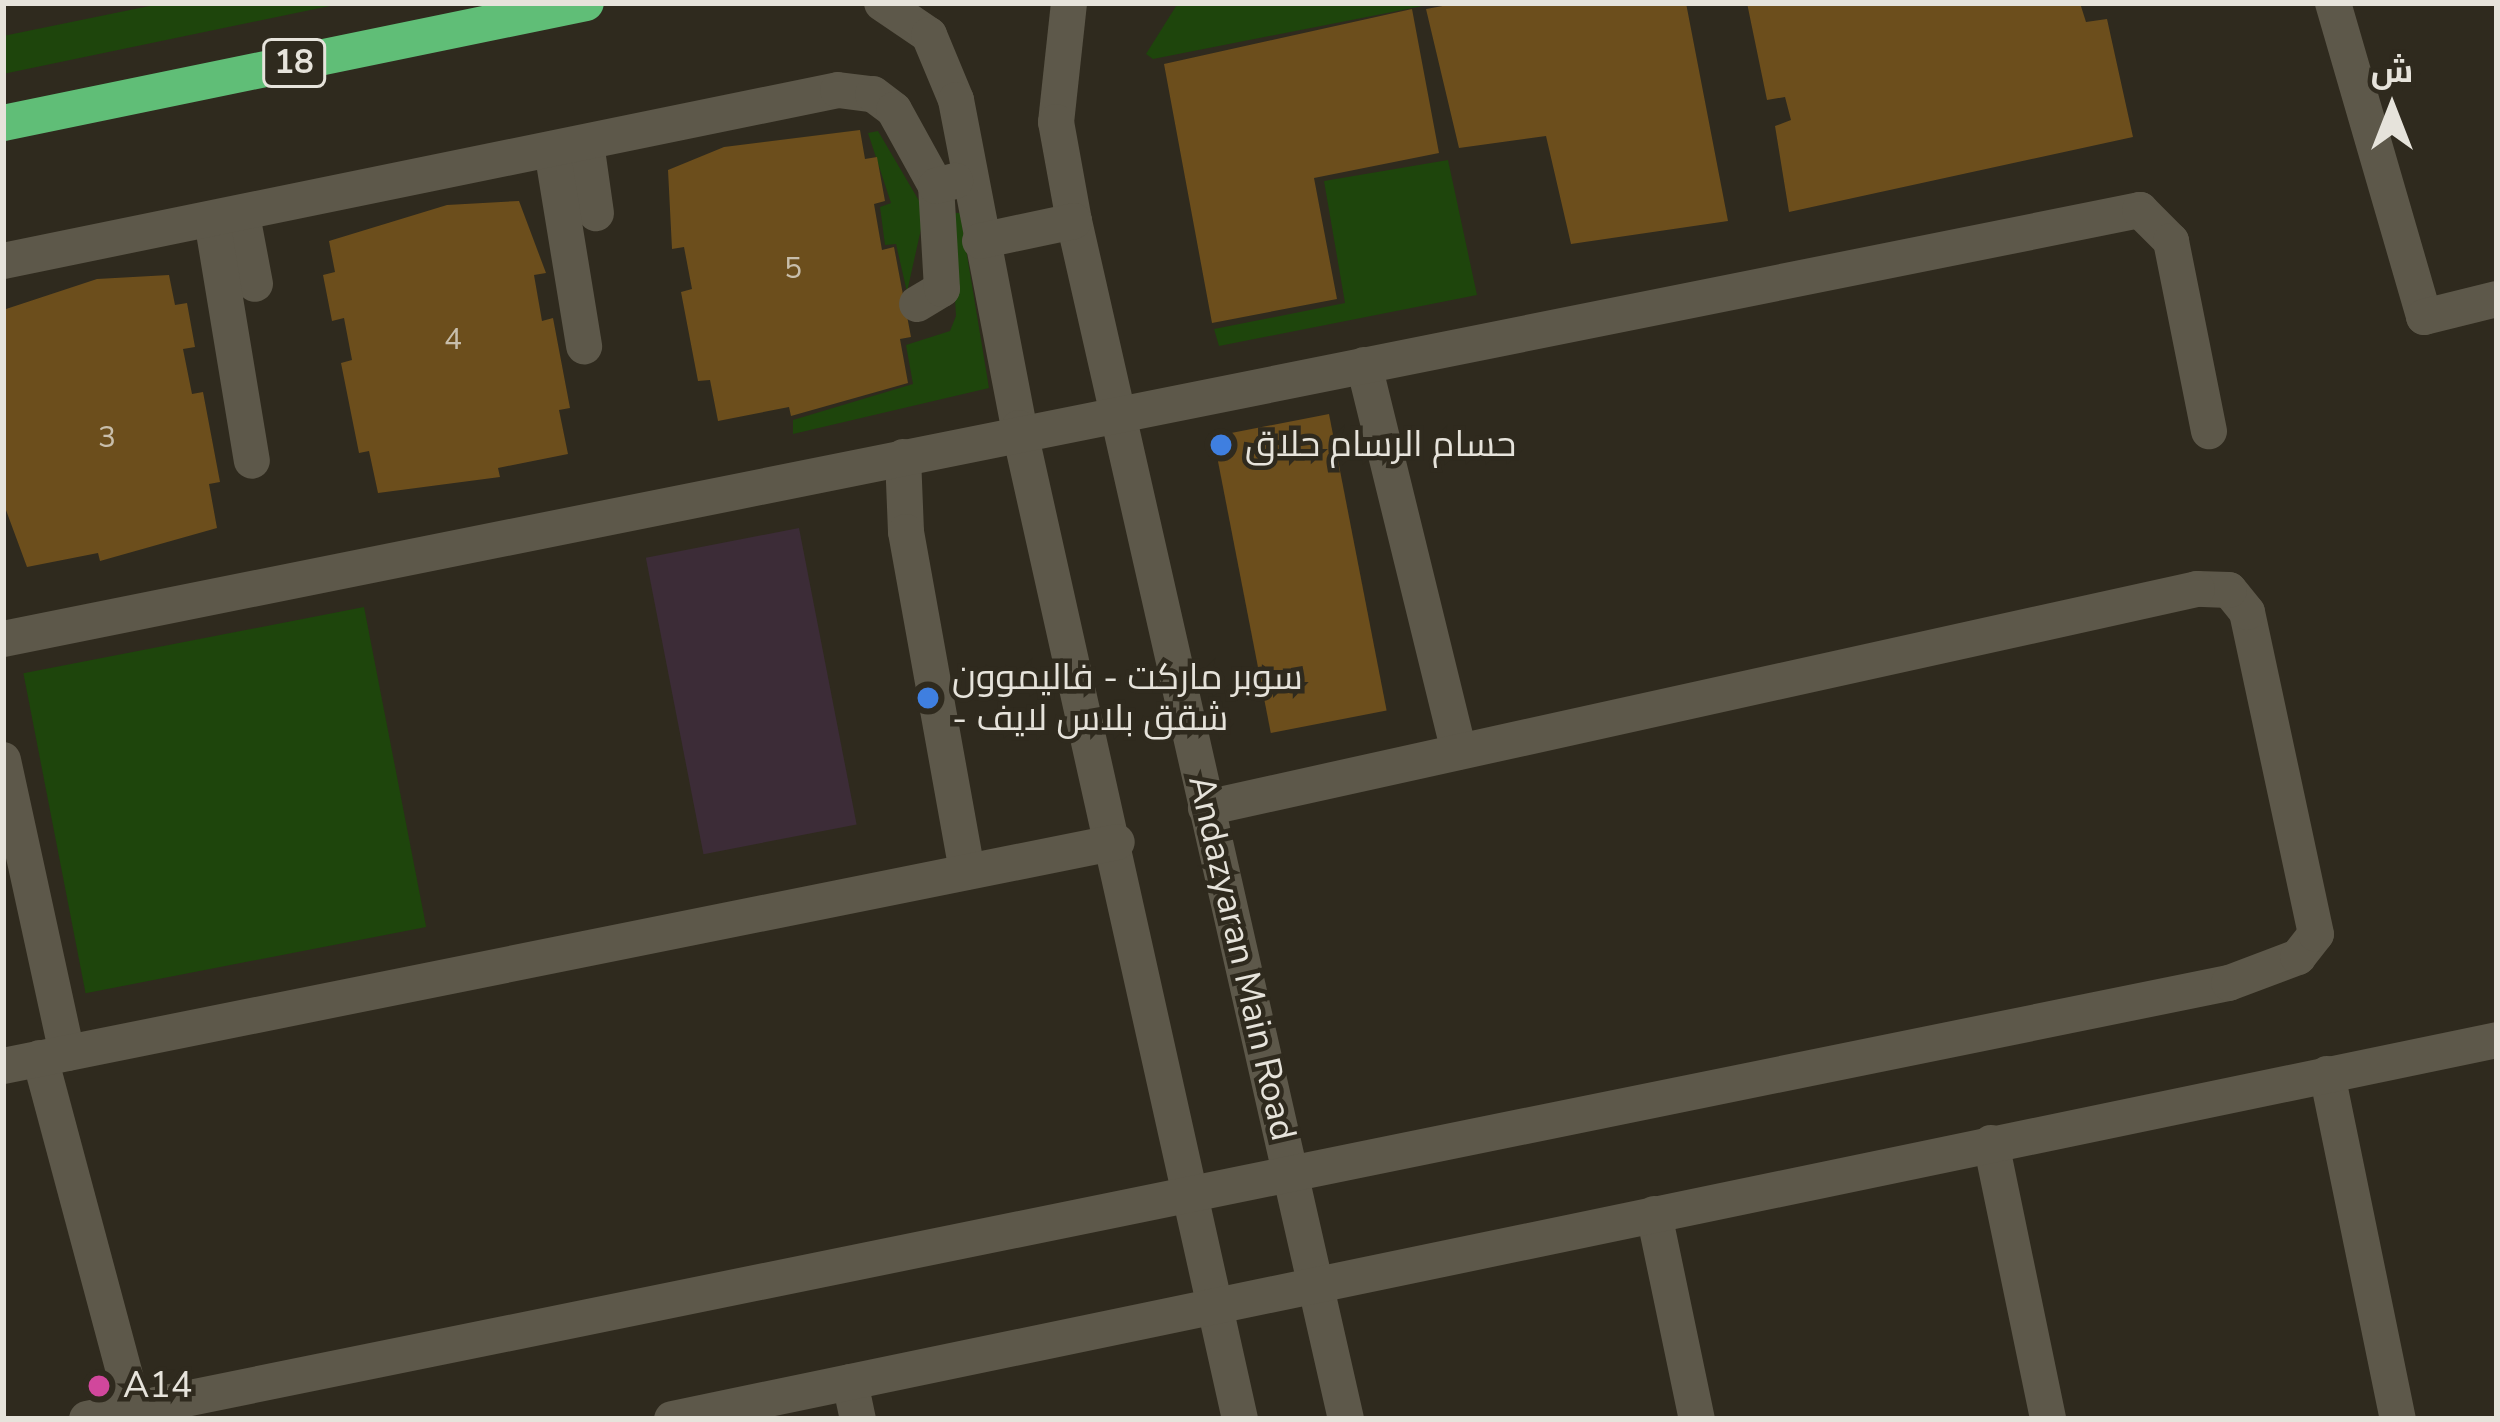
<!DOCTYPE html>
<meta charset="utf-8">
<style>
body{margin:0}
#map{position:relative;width:2500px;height:1422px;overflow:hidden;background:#2f2a1e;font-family:"Nunito Sans",Cairo,sans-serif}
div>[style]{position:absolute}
.commercial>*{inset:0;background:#3c2c37;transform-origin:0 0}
.green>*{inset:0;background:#1e450c;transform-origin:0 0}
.building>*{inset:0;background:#6c4e1c;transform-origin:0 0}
.minor>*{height:36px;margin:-18px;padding:0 18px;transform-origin:18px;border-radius:18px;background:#5d584a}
.highway>*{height:36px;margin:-18px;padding:0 18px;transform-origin:18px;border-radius:18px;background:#60be77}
.dots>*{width:33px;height:33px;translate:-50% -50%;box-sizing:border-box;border:6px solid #2f2a1e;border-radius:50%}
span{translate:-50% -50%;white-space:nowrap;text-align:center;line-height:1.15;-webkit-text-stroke:9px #2f2a1e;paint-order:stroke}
.number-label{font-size:30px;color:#c8beab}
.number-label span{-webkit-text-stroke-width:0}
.shield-label span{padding:3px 9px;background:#2f2a1e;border:3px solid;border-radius:9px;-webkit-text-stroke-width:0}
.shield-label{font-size:33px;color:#e6e3db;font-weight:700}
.poi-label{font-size:36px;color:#e6e3db}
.left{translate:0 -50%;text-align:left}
.street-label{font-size:36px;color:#e6e3db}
.frame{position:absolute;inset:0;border:6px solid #e6e3db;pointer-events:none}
.north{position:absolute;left:2332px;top:48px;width:120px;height:120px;-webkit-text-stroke:9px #2f2a1e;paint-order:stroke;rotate:0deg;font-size:33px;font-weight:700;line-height:48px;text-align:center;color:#e6e3db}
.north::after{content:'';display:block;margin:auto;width:42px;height:54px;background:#e6e3db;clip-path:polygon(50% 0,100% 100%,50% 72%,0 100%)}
</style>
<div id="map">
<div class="commercial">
<div style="left:799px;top:528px;width:302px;height:156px;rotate:79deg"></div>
</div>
<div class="green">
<div style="clip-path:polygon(164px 3px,344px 3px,3px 74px,3px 36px)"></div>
<div style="clip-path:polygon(1178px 3px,1438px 3px,1153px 59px,1146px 54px)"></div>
<div style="clip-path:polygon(878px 131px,925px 211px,907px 292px,896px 244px,885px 245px,880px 207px,891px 203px,868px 133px)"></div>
<div style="clip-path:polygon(1448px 160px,1477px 295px,1219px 346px,1214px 329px,1345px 303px,1324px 181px)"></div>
<div style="clip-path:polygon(950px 213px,960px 213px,989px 388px,793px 434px,793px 420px,913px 384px,906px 345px,950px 331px,956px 316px)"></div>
<div style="left:364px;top:607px;width:326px;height:347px;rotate:79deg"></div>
</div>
<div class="building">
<div style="clip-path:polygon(1459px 3px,1686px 3px,1728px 221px,1571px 244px,1546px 136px,1459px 148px,1426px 9px)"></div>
<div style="clip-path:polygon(1747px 3px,2080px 3px,2086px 22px,2107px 19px,2133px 137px,1789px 212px,1775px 126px,1791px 120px,1785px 97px,1767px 100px)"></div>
<div style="clip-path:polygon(1412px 9px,1439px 153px,1314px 178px,1337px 299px,1212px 323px,1164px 64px)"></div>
<div style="clip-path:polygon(860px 130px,865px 159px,877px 157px,885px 201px,874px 204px,882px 250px,894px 247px,911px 337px,900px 339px,908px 383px,791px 416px,789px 407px,718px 421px,710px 380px,698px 381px,681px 292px,692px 289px,684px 247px,672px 249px,668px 170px,724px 147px)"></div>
<div style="clip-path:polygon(519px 201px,546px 273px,534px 275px,542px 321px,553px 318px,570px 408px,559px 410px,568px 454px,498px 468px,500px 477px,378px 493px,369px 451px,359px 453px,341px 363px,352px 360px,344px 318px,332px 321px,323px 275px,335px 272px,329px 241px,447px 205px)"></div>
<div style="clip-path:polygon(169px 275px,175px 305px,187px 303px,195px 347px,183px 349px,192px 394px,203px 392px,220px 482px,209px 484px,217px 528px,100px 561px,98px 553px,27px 567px,3px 502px,3px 310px,97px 279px)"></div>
<div style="left:1329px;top:414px;width:302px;height:118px;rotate:79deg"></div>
</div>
<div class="minor">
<div style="left:882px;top:3px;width:57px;rotate:34.2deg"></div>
<div style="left:929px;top:35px;width:70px;rotate:67.4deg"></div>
<div style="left:956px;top:100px;width:334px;rotate:79.1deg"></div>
<div style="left:1019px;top:428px;width:1015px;rotate:77.43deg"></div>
<div style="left:1069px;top:3px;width:120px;rotate:96.2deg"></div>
<div style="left:1056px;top:122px;width:101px;rotate:79.7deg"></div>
<div style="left:1074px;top:221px;width:1228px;rotate:77.21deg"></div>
<div style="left:2333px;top:3px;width:327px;rotate:73.8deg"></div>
<div style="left:2424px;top:317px;width:75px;rotate:-13.9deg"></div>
<div style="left:586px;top:143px;width:71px;rotate:81.9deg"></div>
<div style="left:552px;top:150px;width:199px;rotate:80.7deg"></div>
<div style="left:242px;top:215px;width:70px;rotate:79.3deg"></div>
<div style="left:212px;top:220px;width:244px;rotate:80.6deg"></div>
<div style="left:980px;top:241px;width:96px;rotate:-12deg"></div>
<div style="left:3px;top:261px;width:852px;rotate:-11.57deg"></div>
<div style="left:838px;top:90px;width:35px;rotate:7deg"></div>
<div style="left:873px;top:94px;width:26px;rotate:37deg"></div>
<div style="left:894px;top:110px;width:87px;rotate:61.1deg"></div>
<div style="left:917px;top:304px;width:29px;rotate:-31deg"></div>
<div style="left:942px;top:289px;width:103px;rotate:-93.3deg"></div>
<div style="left:936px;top:186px;width:20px;rotate:-15deg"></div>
<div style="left:1364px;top:365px;width:398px;rotate:76.2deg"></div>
<div style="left:903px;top:457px;width:75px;rotate:87.7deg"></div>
<div style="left:906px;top:532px;width:345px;rotate:79.8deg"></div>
<div style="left:3px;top:639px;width:2180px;rotate:-11.35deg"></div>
<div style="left:2140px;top:210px;width:44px;rotate:45deg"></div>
<div style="left:2171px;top:241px;width:194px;rotate:78.7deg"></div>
<div style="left:3px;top:760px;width:300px;rotate:77.7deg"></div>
<div style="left:40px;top:1058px;width:363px;rotate:75deg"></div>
<div style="left:3px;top:1066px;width:1136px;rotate:-11.37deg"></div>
<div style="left:2327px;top:1074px;width:352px;rotate:78.4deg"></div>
<div style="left:1991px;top:1143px;width:282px;rotate:78.3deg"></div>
<div style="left:1654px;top:1214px;width:209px;rotate:78.2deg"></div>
<div style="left:850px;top:1382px;width:38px;rotate:78deg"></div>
<div style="left:87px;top:1419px;width:2186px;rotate:-11.51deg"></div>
<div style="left:2229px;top:983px;width:74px;rotate:-20.6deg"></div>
<div style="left:2298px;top:957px;width:29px;rotate:-52deg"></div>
<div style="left:2316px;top:934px;width:329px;rotate:-102.1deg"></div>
<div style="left:2247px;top:612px;width:28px;rotate:-129deg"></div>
<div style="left:2229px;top:590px;width:32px;rotate:-178deg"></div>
<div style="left:2197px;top:589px;width:1015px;rotate:167.54deg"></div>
<div style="left:672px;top:1419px;width:1864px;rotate:-11.73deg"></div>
</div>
<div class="highway">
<div style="left:3px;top:123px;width:595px;rotate:-11.63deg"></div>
</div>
<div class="dots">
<div style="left:1221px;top:445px;background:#3f7fe0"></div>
<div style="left:928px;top:698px;background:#3f7fe0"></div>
<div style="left:99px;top:1386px;background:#d1479c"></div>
</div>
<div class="number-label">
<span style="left:793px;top:269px">5</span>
<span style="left:453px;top:340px">4</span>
<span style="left:107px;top:438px">3</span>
</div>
<div class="shield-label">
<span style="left:294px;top:63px">18</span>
</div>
<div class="poi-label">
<span class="left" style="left:1245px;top:445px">حسام الرسام حلاق</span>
<span class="left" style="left:952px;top:698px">سوبر ماركت - فاليموون<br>- شقق بلاس لايف</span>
<span class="left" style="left:123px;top:1386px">A14</span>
</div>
<div class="street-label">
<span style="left:1242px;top:958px;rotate:77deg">Andazyaran Main Road</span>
</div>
<div class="frame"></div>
<div class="north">ش</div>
</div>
